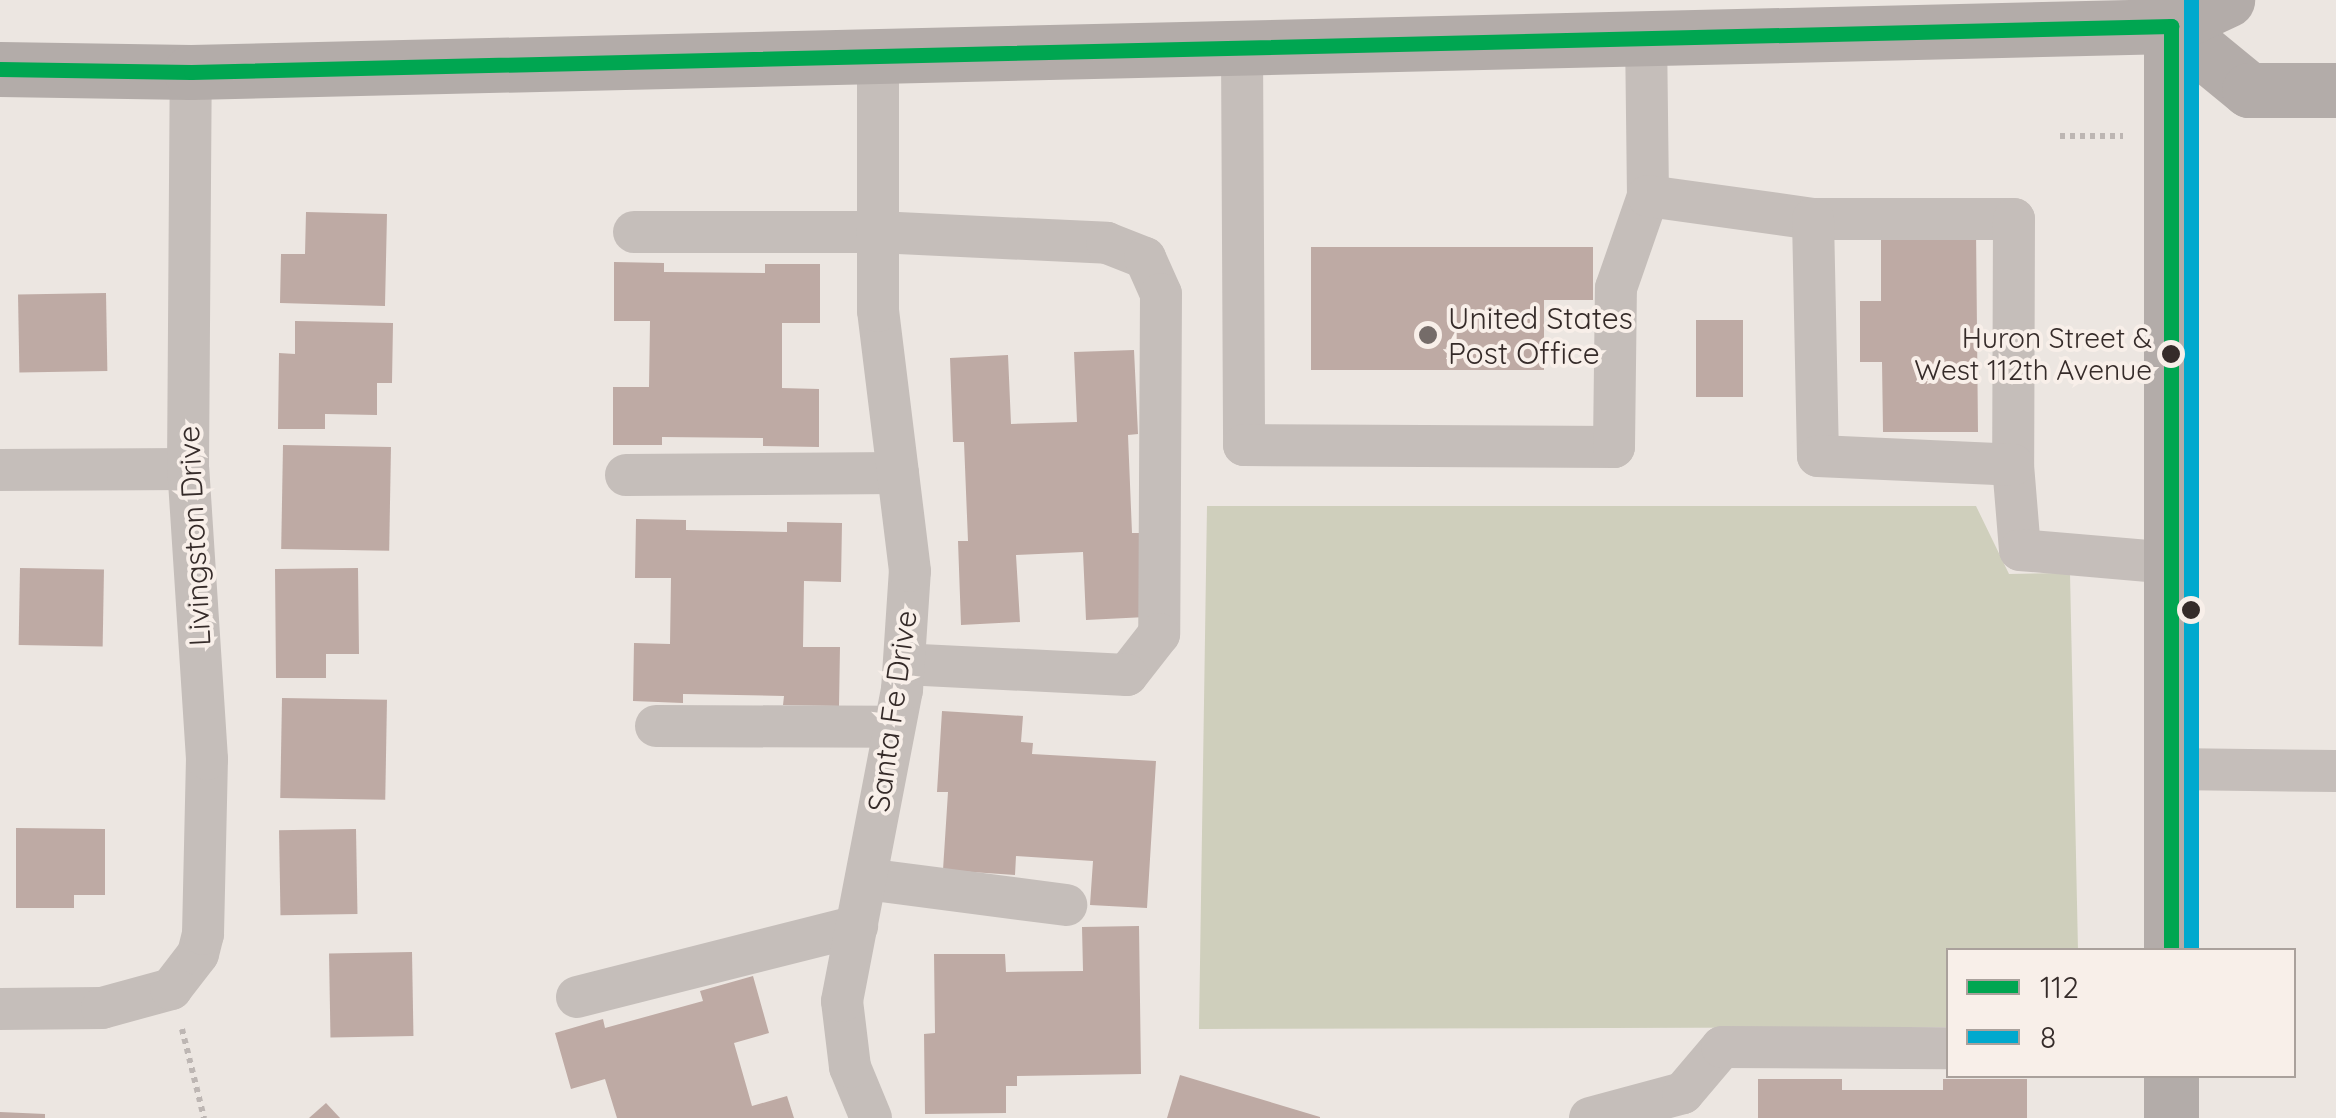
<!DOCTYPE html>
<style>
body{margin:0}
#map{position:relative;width:2336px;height:1118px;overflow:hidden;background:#ece6e1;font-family:Quicksand,sans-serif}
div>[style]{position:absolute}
.green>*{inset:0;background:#cfcfbc}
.building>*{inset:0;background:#beaaa4;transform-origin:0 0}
.path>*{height:6px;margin-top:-3px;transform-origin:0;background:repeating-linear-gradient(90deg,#bdb6b3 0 5px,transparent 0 10px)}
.minor>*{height:42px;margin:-21px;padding:0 21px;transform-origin:21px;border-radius:21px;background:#c5beba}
.major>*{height:55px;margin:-27.5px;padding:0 27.5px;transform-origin:27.5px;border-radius:27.5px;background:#b3aca9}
.bus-1>*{height:15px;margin:-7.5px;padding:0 7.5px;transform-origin:7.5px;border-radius:7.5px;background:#00a651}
.bus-2>*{height:15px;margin:-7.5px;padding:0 7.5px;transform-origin:7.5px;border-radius:7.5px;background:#00a9ce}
.dots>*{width:28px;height:28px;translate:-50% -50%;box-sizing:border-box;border:5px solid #f8efe9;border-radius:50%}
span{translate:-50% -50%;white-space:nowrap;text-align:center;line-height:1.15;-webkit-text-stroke:8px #f8efe9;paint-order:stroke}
.bus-label{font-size:28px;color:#352b29}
.right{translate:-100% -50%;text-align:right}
.poi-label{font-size:30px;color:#352b29}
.left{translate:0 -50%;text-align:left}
.street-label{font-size:30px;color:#352b29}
.legend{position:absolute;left:1946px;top:948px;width:350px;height:130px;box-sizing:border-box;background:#f8efe9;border:2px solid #aaa19c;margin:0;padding:12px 18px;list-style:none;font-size:30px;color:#352b29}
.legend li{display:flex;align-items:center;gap:20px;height:50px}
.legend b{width:50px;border:2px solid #aaa19c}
</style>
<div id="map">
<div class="green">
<div style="clip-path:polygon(1207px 506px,1976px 506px,2009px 574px,2070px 573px,2078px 950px,1948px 950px,1948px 1027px,1199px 1029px)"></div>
</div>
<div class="building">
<div style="clip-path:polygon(306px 212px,387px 214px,385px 306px,280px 303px,281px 254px,305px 254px)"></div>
<div style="clip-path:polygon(1976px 229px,1978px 432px,1883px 432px,1882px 362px,1860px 362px,1860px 301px,1881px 301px,1881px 230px)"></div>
<div style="clip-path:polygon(1311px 247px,1593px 247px,1593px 300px,1544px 300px,1544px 370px,1311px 370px)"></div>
<div style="clip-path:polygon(614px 262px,664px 263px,664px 272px,765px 273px,765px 264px,820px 264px,820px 323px,782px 323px,782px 388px,819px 389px,819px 447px,763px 446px,763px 438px,662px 437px,662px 445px,613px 445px,613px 387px,649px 387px,650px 321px,614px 321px)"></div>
<div style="left:106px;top:293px;width:78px;height:88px;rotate:89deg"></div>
<div style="left:1696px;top:320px;width:47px;height:77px"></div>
<div style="clip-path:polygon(295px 321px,393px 323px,392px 383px,377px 383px,377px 415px,325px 414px,325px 429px,278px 429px,279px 353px,295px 354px)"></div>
<div style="clip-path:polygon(1134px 350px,1138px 434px,1128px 435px,1132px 533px,1142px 533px,1146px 617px,1086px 620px,1083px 552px,1016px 555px,1020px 622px,961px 625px,958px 541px,968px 541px,964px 442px,953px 442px,950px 358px,1008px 355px,1011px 424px,1077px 422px,1074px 352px)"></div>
<div style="left:283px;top:445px;width:108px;height:104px;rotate:1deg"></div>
<div style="clip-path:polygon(636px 519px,686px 520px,686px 530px,787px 532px,787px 522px,842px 523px,841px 582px,804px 581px,803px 647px,840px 647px,839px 706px,783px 705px,784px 696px,683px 694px,683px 703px,633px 701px,634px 643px,670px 644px,671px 578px,635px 578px)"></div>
<div style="left:20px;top:568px;width:84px;height:77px;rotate:1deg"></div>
<div style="clip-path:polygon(358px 568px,359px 654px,326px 654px,326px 678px,276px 678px,275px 569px)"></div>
<div style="left:282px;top:698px;width:105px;height:100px;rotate:1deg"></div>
<div style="clip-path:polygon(942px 711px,1023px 716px,1021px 742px,1033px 743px,1032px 754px,1156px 761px,1147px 908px,1090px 905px,1093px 861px,1016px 856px,1015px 875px,943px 870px,948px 792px,937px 792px)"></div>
<div style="clip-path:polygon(16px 828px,105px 829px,105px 895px,74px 895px,74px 908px,16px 908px)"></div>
<div style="left:356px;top:829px;width:85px;height:77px;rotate:89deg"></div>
<div style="clip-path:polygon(1139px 926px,1141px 1074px,1017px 1076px,1017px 1086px,1006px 1086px,1006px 1113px,925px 1114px,924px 1034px,935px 1033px,934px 954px,1005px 954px,1006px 972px,1083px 971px,1082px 927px)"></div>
<div style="left:412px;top:952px;width:84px;height:83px;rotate:89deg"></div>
<div style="clip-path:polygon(753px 976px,769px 1033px,734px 1043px,752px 1106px,787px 1096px,794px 1118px,617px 1118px,605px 1079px,571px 1089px,555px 1033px,603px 1019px,605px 1028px,703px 1001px,700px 991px)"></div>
<div style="clip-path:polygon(1180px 1075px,1320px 1117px,1320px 1118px,1167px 1118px)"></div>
<div style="clip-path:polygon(1758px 1079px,1842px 1079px,1842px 1090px,1943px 1090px,1943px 1079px,2027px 1079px,2027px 1118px,1758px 1118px)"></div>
<div style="clip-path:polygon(326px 1103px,340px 1118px,309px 1118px)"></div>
<div style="clip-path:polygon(0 1112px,45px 1114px,45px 1118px,0 1118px)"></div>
</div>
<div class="path">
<div style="left:2060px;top:136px;width:63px"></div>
<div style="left:182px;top:1029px;width:92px;rotate:76.1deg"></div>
</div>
<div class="minor">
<div style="left:1242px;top:49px;width:396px;rotate:89.7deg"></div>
<div style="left:1244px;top:445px;width:370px;rotate:0.3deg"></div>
<div style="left:1614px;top:447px;width:159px;rotate:-89.3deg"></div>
<div style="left:1616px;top:288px;width:97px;rotate:-70.8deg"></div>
<div style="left:1648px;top:196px;width:157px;rotate:-90.7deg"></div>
<div style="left:1648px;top:196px;width:167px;rotate:7.9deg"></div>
<div style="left:1813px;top:219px;width:201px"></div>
<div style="left:2014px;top:219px;width:246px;rotate:90.2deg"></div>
<div style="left:2013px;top:465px;width:85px;rotate:85.3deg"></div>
<div style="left:2020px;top:550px;width:152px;rotate:4.9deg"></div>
<div style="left:1813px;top:219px;width:237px;rotate:88.8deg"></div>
<div style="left:1818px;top:456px;width:195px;rotate:2.6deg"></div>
<div style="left:634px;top:232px;width:243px"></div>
<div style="left:877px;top:232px;width:230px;rotate:2.7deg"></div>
<div style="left:1107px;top:243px;width:41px;rotate:21.5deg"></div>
<div style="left:1145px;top:258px;width:39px;rotate:66deg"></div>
<div style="left:1161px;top:294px;width:340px;rotate:90.3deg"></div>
<div style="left:1159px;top:634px;width:52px;rotate:128deg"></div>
<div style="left:1127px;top:675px;width:223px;rotate:-177.2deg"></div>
<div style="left:0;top:470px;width:188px;rotate:-0.3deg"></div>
<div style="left:626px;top:475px;width:272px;rotate:-0.4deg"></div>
<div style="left:656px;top:726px;width:238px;rotate:0.2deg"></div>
<div style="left:2171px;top:769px;width:165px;rotate:0.7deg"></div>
<div style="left:866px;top:879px;width:202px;rotate:7.4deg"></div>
<div style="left:577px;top:997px;width:289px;rotate:-14.2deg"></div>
<div style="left:0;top:1009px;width:102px;rotate:-0.6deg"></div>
<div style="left:102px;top:1008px;width:72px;rotate:-15.4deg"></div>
<div style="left:171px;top:989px;width:44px;rotate:-52.4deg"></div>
<div style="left:198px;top:954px;width:21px;rotate:-76deg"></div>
<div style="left:203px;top:934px;width:175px;rotate:-88.7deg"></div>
<div style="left:207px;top:759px;width:291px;rotate:-93.7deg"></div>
<div style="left:188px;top:469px;width:397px;rotate:-89.6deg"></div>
<div style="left:871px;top:1118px;width:55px;rotate:-112.4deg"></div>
<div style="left:850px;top:1067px;width:66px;rotate:-96.9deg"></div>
<div style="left:842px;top:1001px;width:317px;rotate:-79.1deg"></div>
<div style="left:902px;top:690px;width:119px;rotate:-86.2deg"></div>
<div style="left:910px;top:571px;width:262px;rotate:-97deg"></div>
<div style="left:878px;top:311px;width:254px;rotate:-90deg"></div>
<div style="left:1590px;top:1118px;width:96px;rotate:-15deg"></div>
<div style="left:1683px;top:1093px;width:60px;rotate:-49.7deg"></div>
<div style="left:1722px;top:1047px;width:226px;rotate:0.3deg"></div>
</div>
<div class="major">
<div style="left:2171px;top:26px;width:101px;rotate:39.4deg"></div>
<div style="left:2249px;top:90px;width:87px"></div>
<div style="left:0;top:69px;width:191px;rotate:0.9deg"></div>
<div style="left:191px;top:72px;width:1981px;rotate:-1.33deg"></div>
<div style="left:2171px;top:26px;width:62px;rotate:-24.9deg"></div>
<div style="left:2171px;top:950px;width:950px;rotate:-90deg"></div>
<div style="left:2171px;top:1076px;width:42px;rotate:90deg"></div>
</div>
<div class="bus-1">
<div style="left:0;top:69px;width:191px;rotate:0.9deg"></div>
<div style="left:191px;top:72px;width:1981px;rotate:-1.33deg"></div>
<div style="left:2171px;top:26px;width:924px;rotate:90deg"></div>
</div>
<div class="bus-2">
<div style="left:2191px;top:0;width:950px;rotate:90deg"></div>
</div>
<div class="dots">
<div style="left:1428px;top:335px;background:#756c69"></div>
<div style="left:2171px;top:354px;background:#352b29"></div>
<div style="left:2191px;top:610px;background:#352b29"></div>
</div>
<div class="bus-label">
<span class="right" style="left:2152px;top:354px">Huron Street &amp;<br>West 112th Avenue</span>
</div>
<div class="poi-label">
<span class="left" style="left:1448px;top:335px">United States<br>Post Office</span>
</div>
<div class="street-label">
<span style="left:194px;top:536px;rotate:-93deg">Livingston Drive</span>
<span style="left:892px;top:711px;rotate:-82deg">Santa Fe Drive</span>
</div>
<ul class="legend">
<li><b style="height:12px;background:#00a651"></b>112</li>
<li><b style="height:12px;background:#00a9ce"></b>8</li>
</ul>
</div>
